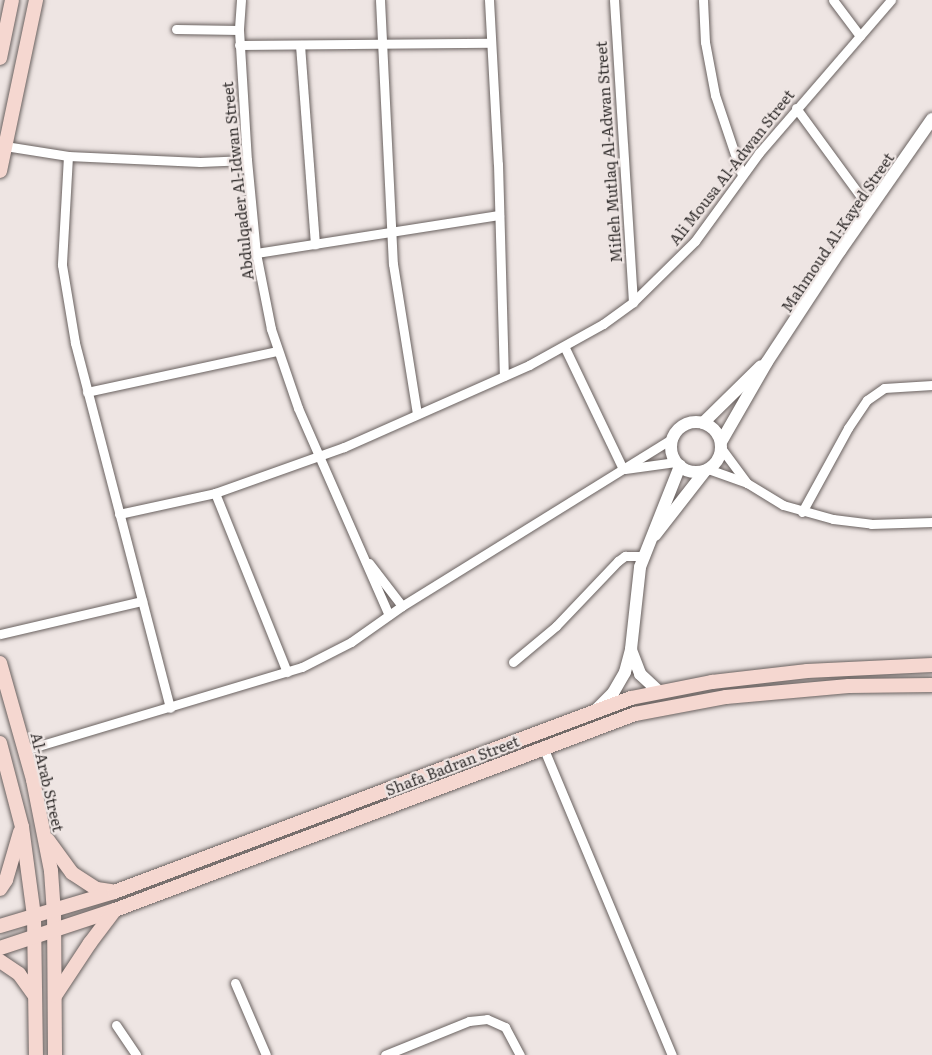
<!DOCTYPE html>
<style>
body{margin:0}
#map{position:relative;width:932px;height:1055px;overflow:hidden;background:#eee5e3;font-family:Literata,serif}
div>[style]{position:absolute}
.roads{filter:drop-shadow(0 0 2px #69615f) drop-shadow(0 0 2px #69615f)}
.minor>*{height:9px;margin:-4.5px;padding:0 4.5px;transform-origin:4.5px;border-radius:4.5px;background:#fff}
.tertiary>*{height:12px;margin:-6px;padding:0 6px;transform-origin:6px;border-radius:6px;background:#fff}
.tertiary>.ring{margin:-6px;padding:0;box-sizing:content-box;background:none;border:12px solid #fff;border-radius:50%}
.secondary>*{height:14px;margin:-7px;padding:0 7px;transform-origin:7px;border-radius:7px;background:#f5d7d0}
span{translate:-50% -50%;white-space:nowrap;text-align:center;line-height:1.15;-webkit-text-stroke:4.5px #eee5e3;paint-order:stroke}
.street-label{font-size:15px;color:#353130}
</style>
<div id="map">
<div class="roads">
<div class="minor">
<div style="left:241px;top:0;width:30px;rotate:94deg"></div>
<div style="left:239px;top:30px;width:130px;rotate:86.5deg"></div>
<div style="left:247px;top:160px;width:93px;rotate:84.5deg"></div>
<div style="left:256px;top:253px;width:77px;rotate:78.8deg"></div>
<div style="left:271px;top:329px;width:83px;rotate:71.1deg"></div>
<div style="left:298px;top:408px;width:226px;rotate:66.3deg"></div>
<div style="left:380px;top:0;width:264px;rotate:87.2deg"></div>
<div style="left:393px;top:264px;width:152px;rotate:80.9deg"></div>
<div style="left:489px;top:0;width:164px;rotate:86.9deg"></div>
<div style="left:498px;top:164px;width:212px;rotate:88.4deg"></div>
<div style="left:614px;top:0;width:303px;rotate:86.4deg"></div>
<div style="left:703px;top:0;width:42px;rotate:87.3deg"></div>
<div style="left:705px;top:42px;width:54px;rotate:79.3deg"></div>
<div style="left:715px;top:95px;width:84px;rotate:71.4deg"></div>
<div style="left:833px;top:0;width:45px;rotate:53.1deg"></div>
<div style="left:176px;top:29px;width:63px;rotate:0.9deg"></div>
<div style="left:239px;top:45px;width:252px;rotate:-0.5deg"></div>
<div style="left:300px;top:45px;width:200px;rotate:85.7deg"></div>
<div style="left:796px;top:108px;width:125px;rotate:53.8deg"></div>
<div style="left:5px;top:146px;width:64px;rotate:9deg"></div>
<div style="left:68px;top:156px;width:132px;rotate:2.6deg"></div>
<div style="left:200px;top:162px;width:47px;rotate:-2.4deg"></div>
<div style="left:68px;top:156px;width:109px;rotate:93.2deg"></div>
<div style="left:62px;top:265px;width:79px;rotate:80.5deg"></div>
<div style="left:75px;top:343px;width:377px;rotate:75.4deg"></div>
<div style="left:256px;top:253px;width:246px;rotate:-8.9deg"></div>
<div style="left:565px;top:348px;width:134px;rotate:64.4deg"></div>
<div style="left:87px;top:392px;width:194px;rotate:-12.2deg"></div>
<div style="left:721px;top:448px;width:44px;rotate:53.4deg"></div>
<div style="left:625px;top:469px;width:51px;rotate:-7.8deg"></div>
<div style="left:708px;top:469px;width:41px;rotate:19.7deg"></div>
<div style="left:747px;top:483px;width:42px;rotate:31.4deg"></div>
<div style="left:783px;top:505px;width:52px;rotate:15.6deg"></div>
<div style="left:833px;top:519px;width:38px;rotate:7deg"></div>
<div style="left:871px;top:524px;width:61px;rotate:-1.9deg"></div>
<div style="left:215px;top:493px;width:193px;rotate:68.1deg"></div>
<div style="left:802px;top:512px;width:96px;rotate:-61.3deg"></div>
<div style="left:848px;top:428px;width:34px;rotate:-56deg"></div>
<div style="left:867px;top:400px;width:21px;rotate:-35deg"></div>
<div style="left:884px;top:388px;width:48px;rotate:-3.6deg"></div>
<div style="left:119px;top:514px;width:98px;rotate:-12.3deg"></div>
<div style="left:215px;top:493px;width:137px;rotate:-19.6deg"></div>
<div style="left:344px;top:447px;width:202px;rotate:-23.9deg"></div>
<div style="left:529px;top:365px;width:85px;rotate:-29deg"></div>
<div style="left:603px;top:324px;width:37px;rotate:-36deg"></div>
<div style="left:633px;top:302px;width:87px;rotate:-44.5deg"></div>
<div style="left:695px;top:241px;width:109px;rotate:-54deg"></div>
<div style="left:759px;top:153px;width:202px;rotate:-49.2deg"></div>
<div style="left:369px;top:563px;width:54px;rotate:52.5deg"></div>
<div style="left:0;top:634px;width:146px;rotate:-13.1deg"></div>
<div style="left:513px;top:662px;width:56px;rotate:-39.9deg"></div>
<div style="left:556px;top:626px;width:90px;rotate:-46.4deg"></div>
<div style="left:618px;top:561px;width:9px;rotate:-36deg"></div>
<div style="left:625px;top:556px;width:18px"></div>
<div style="left:543px;top:747px;width:334px;rotate:67.3deg"></div>
<div style="left:25px;top:750px;width:289px;rotate:-16.7deg"></div>
<div style="left:302px;top:667px;width:55px;rotate:-27deg"></div>
<div style="left:351px;top:642px;width:62px;rotate:-35.2deg"></div>
<div style="left:402px;top:606px;width:319px;rotate:-31.8deg"></div>
<div style="left:235px;top:983px;width:78px;rotate:66.7deg"></div>
<div style="left:116px;top:1025px;width:36px;rotate:56deg"></div>
<div style="left:385px;top:1055px;width:91px;rotate:-22deg"></div>
<div style="left:469px;top:1021px;width:18px;rotate:-6deg"></div>
<div style="left:487px;top:1019px;width:20px;rotate:24deg"></div>
<div style="left:505px;top:1027px;width:32px;rotate:62deg"></div>
</div>
<div class="tertiary">
<div class="ring" style="left:671px;top:422px;width:38px;height:38px"></div>
<div style="left:703px;top:423px;width:81px;rotate:-44.5deg"></div>
<div style="left:721px;top:442px;width:92px;rotate:-60.1deg"></div>
<div style="left:767px;top:362px;width:133px;rotate:-56.7deg"></div>
<div style="left:840px;top:251px;width:161px;rotate:-55.1deg"></div>
<div style="left:655px;top:535px;width:81px;rotate:-52deg"></div>
<div style="left:631px;top:650px;width:26px;rotate:69deg"></div>
<div style="left:640px;top:674px;width:26px;rotate:43deg"></div>
<div style="left:597px;top:709px;width:23px;rotate:-45deg"></div>
<div style="left:613px;top:693px;width:24px;rotate:-60deg"></div>
<div style="left:625px;top:672px;width:24px;rotate:-75deg"></div>
<div style="left:631px;top:649px;width:82px;rotate:-83.7deg"></div>
<div style="left:640px;top:567px;width:109px;rotate:-68.4deg"></div>
</div>
<div class="secondary">
<div style="left:0;top:58px;width:59px;rotate:-78.3deg"></div>
<div style="left:0;top:171px;width:175px;rotate:-78.1deg"></div>
<div style="left:0;top:663px;width:122px;rotate:74.2deg"></div>
<div style="left:33px;top:780px;width:93px;rotate:78.8deg"></div>
<div style="left:51px;top:871px;width:39px;rotate:86deg"></div>
<div style="left:54px;top:910px;width:145px;rotate:89.6deg"></div>
<div style="left:0;top:743px;width:87px;rotate:75.3deg"></div>
<div style="left:22px;top:827px;width:90px;rotate:82.3deg"></div>
<div style="left:34px;top:916px;width:139px;rotate:89.2deg"></div>
<div style="left:48px;top:840px;width:41px;rotate:54deg"></div>
<div style="left:72px;top:873px;width:30px;rotate:33deg"></div>
<div style="left:97px;top:889px;width:15px;rotate:8deg"></div>
<div style="left:0;top:889px;width:11px;rotate:-56deg"></div>
<div style="left:6px;top:880px;width:50px;rotate:-73.7deg"></div>
<div style="left:0;top:926px;width:119px;rotate:-16.6deg"></div>
<div style="left:114px;top:892px;width:552px;rotate:-20.57deg"></div>
<div style="left:631px;top:698px;width:83px;rotate:-11.2deg"></div>
<div style="left:712px;top:682px;width:96px;rotate:-6.6deg"></div>
<div style="left:807px;top:671px;width:125px;rotate:-2.7deg"></div>
<div style="left:0;top:948px;width:121px;rotate:-18.3deg"></div>
<div style="left:115px;top:910px;width:556px;rotate:-20.65deg"></div>
<div style="left:635px;top:714px;width:93px;rotate:-10.6deg"></div>
<div style="left:726px;top:697px;width:123px;rotate:-5.1deg"></div>
<div style="left:849px;top:686px;width:83px;rotate:-0.7deg"></div>
<div style="left:0;top:961px;width:23px;rotate:34deg"></div>
<div style="left:19px;top:974px;width:27px;rotate:54deg"></div>
<div style="left:55px;top:996px;width:64px;rotate:-56.6deg"></div>
<div style="left:90px;top:943px;width:40px;rotate:-53deg"></div>
</div>
</div>
<div class="street-label">
<span style="left:608px;top:152px;rotate:-94deg">Mifleh Mutlaq Al-Adwan Street</span>
<span style="left:731px;top:167px;rotate:-52deg">Ali Mousa Al-Adwan Street</span>
<span style="left:237px;top:181px;rotate:-96deg">Abdulqader Al-Idwan Street</span>
<span style="left:837px;top:232px;rotate:-56deg">Mahmoud Al-Kayed Street</span>
<span style="left:452px;top:765px;rotate:-21deg">Shafa Badran Street</span>
<span style="left:48px;top:782px;rotate:77deg">Al-Arab Street</span>
</div>
</div>
